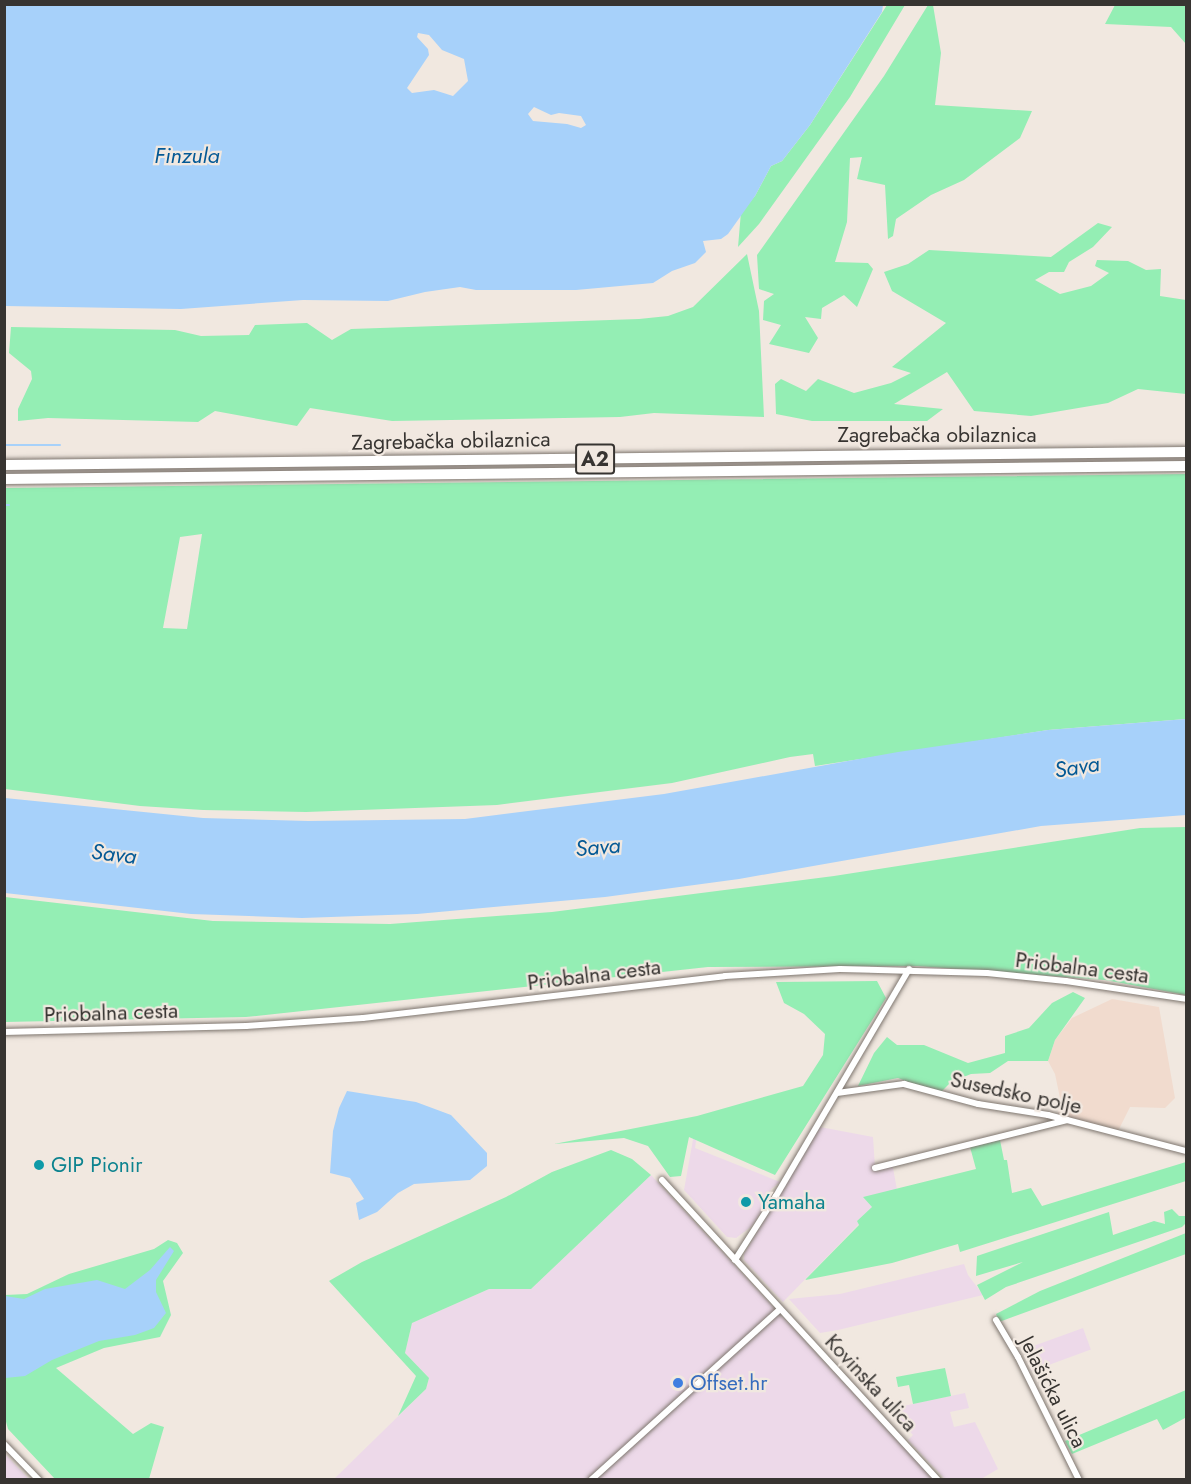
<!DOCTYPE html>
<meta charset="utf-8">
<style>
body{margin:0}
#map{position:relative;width:1191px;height:1484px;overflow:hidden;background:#f1e8e0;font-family:Jost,sans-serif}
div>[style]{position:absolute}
.commercial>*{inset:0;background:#edd9e9;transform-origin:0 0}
.industrial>*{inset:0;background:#f1dbce}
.green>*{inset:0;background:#94eeb4}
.water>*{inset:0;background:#a7d1fa}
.stream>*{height:2px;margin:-1px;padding:0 1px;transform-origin:1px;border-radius:1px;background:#a7d1fa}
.roads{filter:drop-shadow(0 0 2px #7e766f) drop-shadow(0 0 2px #7e766f)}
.street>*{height:6px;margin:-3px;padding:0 3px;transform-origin:3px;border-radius:3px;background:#fff}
.highway>*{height:10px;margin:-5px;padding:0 5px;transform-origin:5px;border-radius:5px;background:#fff}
.dots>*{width:16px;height:16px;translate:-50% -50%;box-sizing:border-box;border:3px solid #f1e8e0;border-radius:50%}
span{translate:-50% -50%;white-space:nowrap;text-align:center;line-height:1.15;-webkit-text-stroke:4.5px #f1e8e0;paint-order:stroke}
.shield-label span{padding:2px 4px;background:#f1e8e0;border:2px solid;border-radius:4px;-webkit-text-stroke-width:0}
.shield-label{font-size:20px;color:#373431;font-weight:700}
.street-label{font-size:21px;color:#373431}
.culture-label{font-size:21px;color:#0d838f}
.left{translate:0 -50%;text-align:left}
.shop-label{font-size:21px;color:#366cbe}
.water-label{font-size:22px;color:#045995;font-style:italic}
.frame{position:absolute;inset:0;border:6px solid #373431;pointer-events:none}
</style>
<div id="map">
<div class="commercial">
<div style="clip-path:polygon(820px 1127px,873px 1137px,875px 1167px,892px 1162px,897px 1190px,863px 1197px,872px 1207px,857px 1221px,859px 1224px,783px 1302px,744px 1260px,744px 1254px)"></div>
<div style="clip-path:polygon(694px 1134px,697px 1134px,695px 1148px,780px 1182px,771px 1189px,763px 1209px,752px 1226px,736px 1238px,727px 1237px,684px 1190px)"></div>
<div style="clip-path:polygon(651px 1175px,933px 1479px,333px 1480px,426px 1389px,429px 1378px,405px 1353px,412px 1323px,489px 1289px,531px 1289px)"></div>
<div style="clip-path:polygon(964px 1264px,968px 1275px,983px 1295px,838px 1330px,820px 1333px,789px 1299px,840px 1294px)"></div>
<div style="left:1083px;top:1328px;width:23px;height:63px;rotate:70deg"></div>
<div style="clip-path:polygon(965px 1393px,969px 1408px,950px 1412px,954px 1427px,975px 1422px,998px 1469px,981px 1479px,945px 1479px,908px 1440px,913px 1435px,889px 1409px)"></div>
<div style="clip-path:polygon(4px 1454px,5px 1454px,29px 1479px,5px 1479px)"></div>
</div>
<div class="industrial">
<div style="clip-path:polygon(1112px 999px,1159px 1007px,1175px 1098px,1165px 1108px,1130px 1107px,1118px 1131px,1058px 1116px,1060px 1098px,1055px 1074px,1048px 1061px,1055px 1040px,1072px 1018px)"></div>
</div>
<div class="green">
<div style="clip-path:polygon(887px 5px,905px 5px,850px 97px,759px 224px,738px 247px,741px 212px,755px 196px,771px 166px,782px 161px,810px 125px)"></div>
<div style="clip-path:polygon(928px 5px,933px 5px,941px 53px,935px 105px,1032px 111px,1020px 138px,964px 180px,931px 195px,896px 219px,893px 236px,888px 239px,885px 185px,857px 179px,862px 157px,850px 158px,847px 222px,835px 262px,868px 263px,873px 269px,857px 307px,844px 295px,822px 308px,821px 319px,805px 317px,818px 338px,809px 353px,769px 344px,781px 325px,763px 320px,764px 301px,774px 294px,759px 289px,757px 255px,884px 76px)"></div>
<div style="clip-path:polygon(1115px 5px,1186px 5px,1186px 44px,1171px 27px,1105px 24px)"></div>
<div style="clip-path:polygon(1098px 223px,1112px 227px,1093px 247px,1069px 262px,1064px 272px,1049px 272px,1035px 280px,1060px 294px,1091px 286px,1109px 273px,1095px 266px,1097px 260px,1128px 261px,1146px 270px,1161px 269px,1160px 296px,1186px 300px,1186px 394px,1138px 389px,1108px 403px,1031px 416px,974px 411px,947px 372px,894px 404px,943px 409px,927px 421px,812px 421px,776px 414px,775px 384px,781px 379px,806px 391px,818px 379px,854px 393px,891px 383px,911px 373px,892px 367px,946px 323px,892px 291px,884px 272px,908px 264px,929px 250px,1051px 257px)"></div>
<div style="clip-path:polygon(747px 254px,759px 311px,764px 417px,654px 413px,620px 417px,392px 421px,310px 408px,297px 426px,215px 411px,198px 422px,48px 418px,18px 421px,18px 409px,32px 379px,31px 371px,9px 353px,11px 327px,175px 330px,201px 336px,249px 335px,255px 325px,307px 323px,332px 340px,351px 329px,639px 319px,668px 316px,693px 307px)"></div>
<div style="clip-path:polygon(evenodd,1186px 474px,1186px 719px,1048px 730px,815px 766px,813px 754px,790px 757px,672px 783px,497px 805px,306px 812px,203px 810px,140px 806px,5px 789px,5px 488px,1186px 474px,202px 534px,187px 629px,163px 628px,180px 537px,202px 534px)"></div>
<div style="clip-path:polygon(1186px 827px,1186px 995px,1105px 980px,918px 966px,708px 967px,246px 1017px,5px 1022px,5px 897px,213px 921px,390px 924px,552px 912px,834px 876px,1140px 828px)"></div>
<div style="clip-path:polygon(877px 981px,886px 998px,775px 1175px,689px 1137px,681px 1176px,670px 1177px,648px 1146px,624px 1138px,554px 1144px,697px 1116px,803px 1086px,823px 1055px,825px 1034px,804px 1014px,784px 1003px,776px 982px)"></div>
<div style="clip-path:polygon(1073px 992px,1085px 998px,1055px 1040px,1048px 1061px,1008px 1061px,990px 1073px,971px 1074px,951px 1082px,939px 1094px,898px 1078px,858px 1086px,874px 1053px,887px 1037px,897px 1045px,924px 1045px,968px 1063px,1005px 1053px,1005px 1036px,1029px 1028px,1052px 1003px)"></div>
<div style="clip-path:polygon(1000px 1140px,1004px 1160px,1007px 1160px,1012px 1193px,1031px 1188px,1042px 1206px,1186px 1162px,1186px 1181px,960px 1252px,958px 1244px,892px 1263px,805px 1280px,859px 1225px,857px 1221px,872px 1207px,863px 1197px,976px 1169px,970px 1147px)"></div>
<div style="clip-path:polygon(611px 1150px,632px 1159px,651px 1175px,531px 1289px,489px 1289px,412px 1323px,405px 1353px,429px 1378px,426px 1389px,398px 1416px,416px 1376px,329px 1281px,362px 1262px,506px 1197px,552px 1172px)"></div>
<div style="clip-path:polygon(1172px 1209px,1179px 1216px,1186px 1216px,1186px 1223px,1182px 1227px,1006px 1287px,985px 1300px,977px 1285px,1023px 1262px,976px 1276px,977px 1256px,1109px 1212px,1113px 1235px,1154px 1221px,1165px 1224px,1164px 1212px)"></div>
<div style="clip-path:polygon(1186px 1233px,1186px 1254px,999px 1322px,996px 1314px,1040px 1291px)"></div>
<div style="clip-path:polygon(168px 1240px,177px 1243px,183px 1253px,163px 1281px,171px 1315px,160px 1337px,104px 1348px,56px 1368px,133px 1434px,151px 1423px,164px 1427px,149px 1479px,55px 1479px,8px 1429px,5px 1418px,5px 1295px,27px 1294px,69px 1274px,154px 1249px)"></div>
<div style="clip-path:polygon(945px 1368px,951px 1396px,913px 1404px,909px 1385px,898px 1387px,896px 1377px)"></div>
<div style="clip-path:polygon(1186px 1390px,1186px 1421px,1185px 1418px,1163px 1430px,1157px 1419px,1072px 1454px,1065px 1441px)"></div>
</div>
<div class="water">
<div style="clip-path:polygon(evenodd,5px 4px,883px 4px,883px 5px,882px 12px,810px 125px,782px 161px,771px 166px,755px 196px,728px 234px,721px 239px,703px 241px,706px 252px,695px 263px,672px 271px,653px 283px,576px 290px,476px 290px,460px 287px,425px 292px,388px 301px,303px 300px,181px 309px,5px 306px,5px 4px,418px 33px,429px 35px,442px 50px,464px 59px,468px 81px,453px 96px,434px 90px,412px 93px,407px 88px,429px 55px,428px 49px,417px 37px,418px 33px,5px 4px,534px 107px,551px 115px,559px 113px,581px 116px,586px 125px,581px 128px,567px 124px,533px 121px,528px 114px,534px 107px)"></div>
<div style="clip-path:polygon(1186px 719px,1186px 815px,1041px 826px,739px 879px,605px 897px,417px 914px,302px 918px,191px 914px,5px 893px,5px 798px,203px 818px,308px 821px,465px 819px,664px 794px,898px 752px,1048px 730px)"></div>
<div style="clip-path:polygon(347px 1091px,416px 1102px,451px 1115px,487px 1153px,487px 1166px,470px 1180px,414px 1184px,398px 1193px,377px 1212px,359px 1220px,356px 1203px,364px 1199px,350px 1178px,330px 1173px,333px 1131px,339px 1108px)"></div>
<div style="clip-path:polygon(170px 1247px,174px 1251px,156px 1280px,156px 1292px,166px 1313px,154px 1328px,135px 1335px,99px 1341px,52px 1360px,25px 1376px,5px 1378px,5px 1296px,24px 1299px,45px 1289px,97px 1280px,125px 1289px,150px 1270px)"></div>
</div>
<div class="stream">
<div style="left:4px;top:445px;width:56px"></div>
<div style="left:4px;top:505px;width:5px"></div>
</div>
<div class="roads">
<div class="street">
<div style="left:4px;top:1032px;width:242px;rotate:-1.4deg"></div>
<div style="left:246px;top:1026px;width:117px;rotate:-3.9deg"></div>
<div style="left:363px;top:1018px;width:364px;rotate:-6.6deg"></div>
<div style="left:725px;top:976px;width:115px;rotate:-3.5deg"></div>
<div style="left:840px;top:969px;width:147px;rotate:1.6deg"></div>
<div style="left:987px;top:973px;width:79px;rotate:5.8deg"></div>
<div style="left:1066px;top:981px;width:121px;rotate:8.5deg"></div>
<div style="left:837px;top:1093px;width:68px;rotate:-7.7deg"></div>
<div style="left:904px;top:1084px;width:77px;rotate:15.1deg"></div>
<div style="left:978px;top:1104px;width:71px;rotate:8.9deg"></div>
<div style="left:1048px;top:1115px;width:143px;rotate:14.6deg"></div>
<div style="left:875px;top:1168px;width:198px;rotate:-14deg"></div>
<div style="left:662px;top:1180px;width:408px;rotate:47.4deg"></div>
<div style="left:735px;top:1260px;width:76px;rotate:-57.4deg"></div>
<div style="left:776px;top:1196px;width:263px;rotate:-59.6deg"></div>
<div style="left:996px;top:1320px;width:43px;rotate:59.3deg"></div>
<div style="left:1018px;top:1357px;width:137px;rotate:63.6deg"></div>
<div style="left:4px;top:1444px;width:50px;rotate:45.8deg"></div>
<div style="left:591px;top:1480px;width:255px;rotate:-42.1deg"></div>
</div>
<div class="highway">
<div style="left:4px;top:465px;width:1182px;rotate:-0.63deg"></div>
<div style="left:4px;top:479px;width:1182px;rotate:-0.63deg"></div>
</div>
</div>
<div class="dots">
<div style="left:39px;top:1165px;background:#0f9aa8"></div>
<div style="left:746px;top:1202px;background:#0f9aa8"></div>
<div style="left:678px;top:1383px;background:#3f7fe0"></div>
</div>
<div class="shield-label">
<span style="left:595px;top:459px">A2</span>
</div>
<div class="street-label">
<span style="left:937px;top:435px">Zagrebačka obilaznica</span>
<span style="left:451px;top:441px;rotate:-1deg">Zagrebačka obilaznica</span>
<span style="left:1082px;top:968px;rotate:7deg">Priobalna cesta</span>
<span style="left:594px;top:975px;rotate:-7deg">Priobalna cesta</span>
<span style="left:111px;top:1013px;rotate:-2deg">Priobalna cesta</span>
<span style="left:1016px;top:1093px;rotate:12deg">Susedsko polje</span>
<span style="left:871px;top:1383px;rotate:47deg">Kovinska ulica</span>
<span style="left:1053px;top:1392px;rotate:63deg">Jelašićka ulica</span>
</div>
<div class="culture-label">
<span class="left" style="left:51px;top:1165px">GIP Pionir</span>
<span class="left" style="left:758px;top:1202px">Yamaha</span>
</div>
<div class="shop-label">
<span class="left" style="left:690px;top:1383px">Offset.hr</span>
</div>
<div class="water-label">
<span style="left:187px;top:156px">Finzula</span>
<span style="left:1077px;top:767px;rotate:-9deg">Sava</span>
<span style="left:598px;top:847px;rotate:-5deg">Sava</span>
<span style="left:114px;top:854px;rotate:7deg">Sava</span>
</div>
<div class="frame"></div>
</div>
